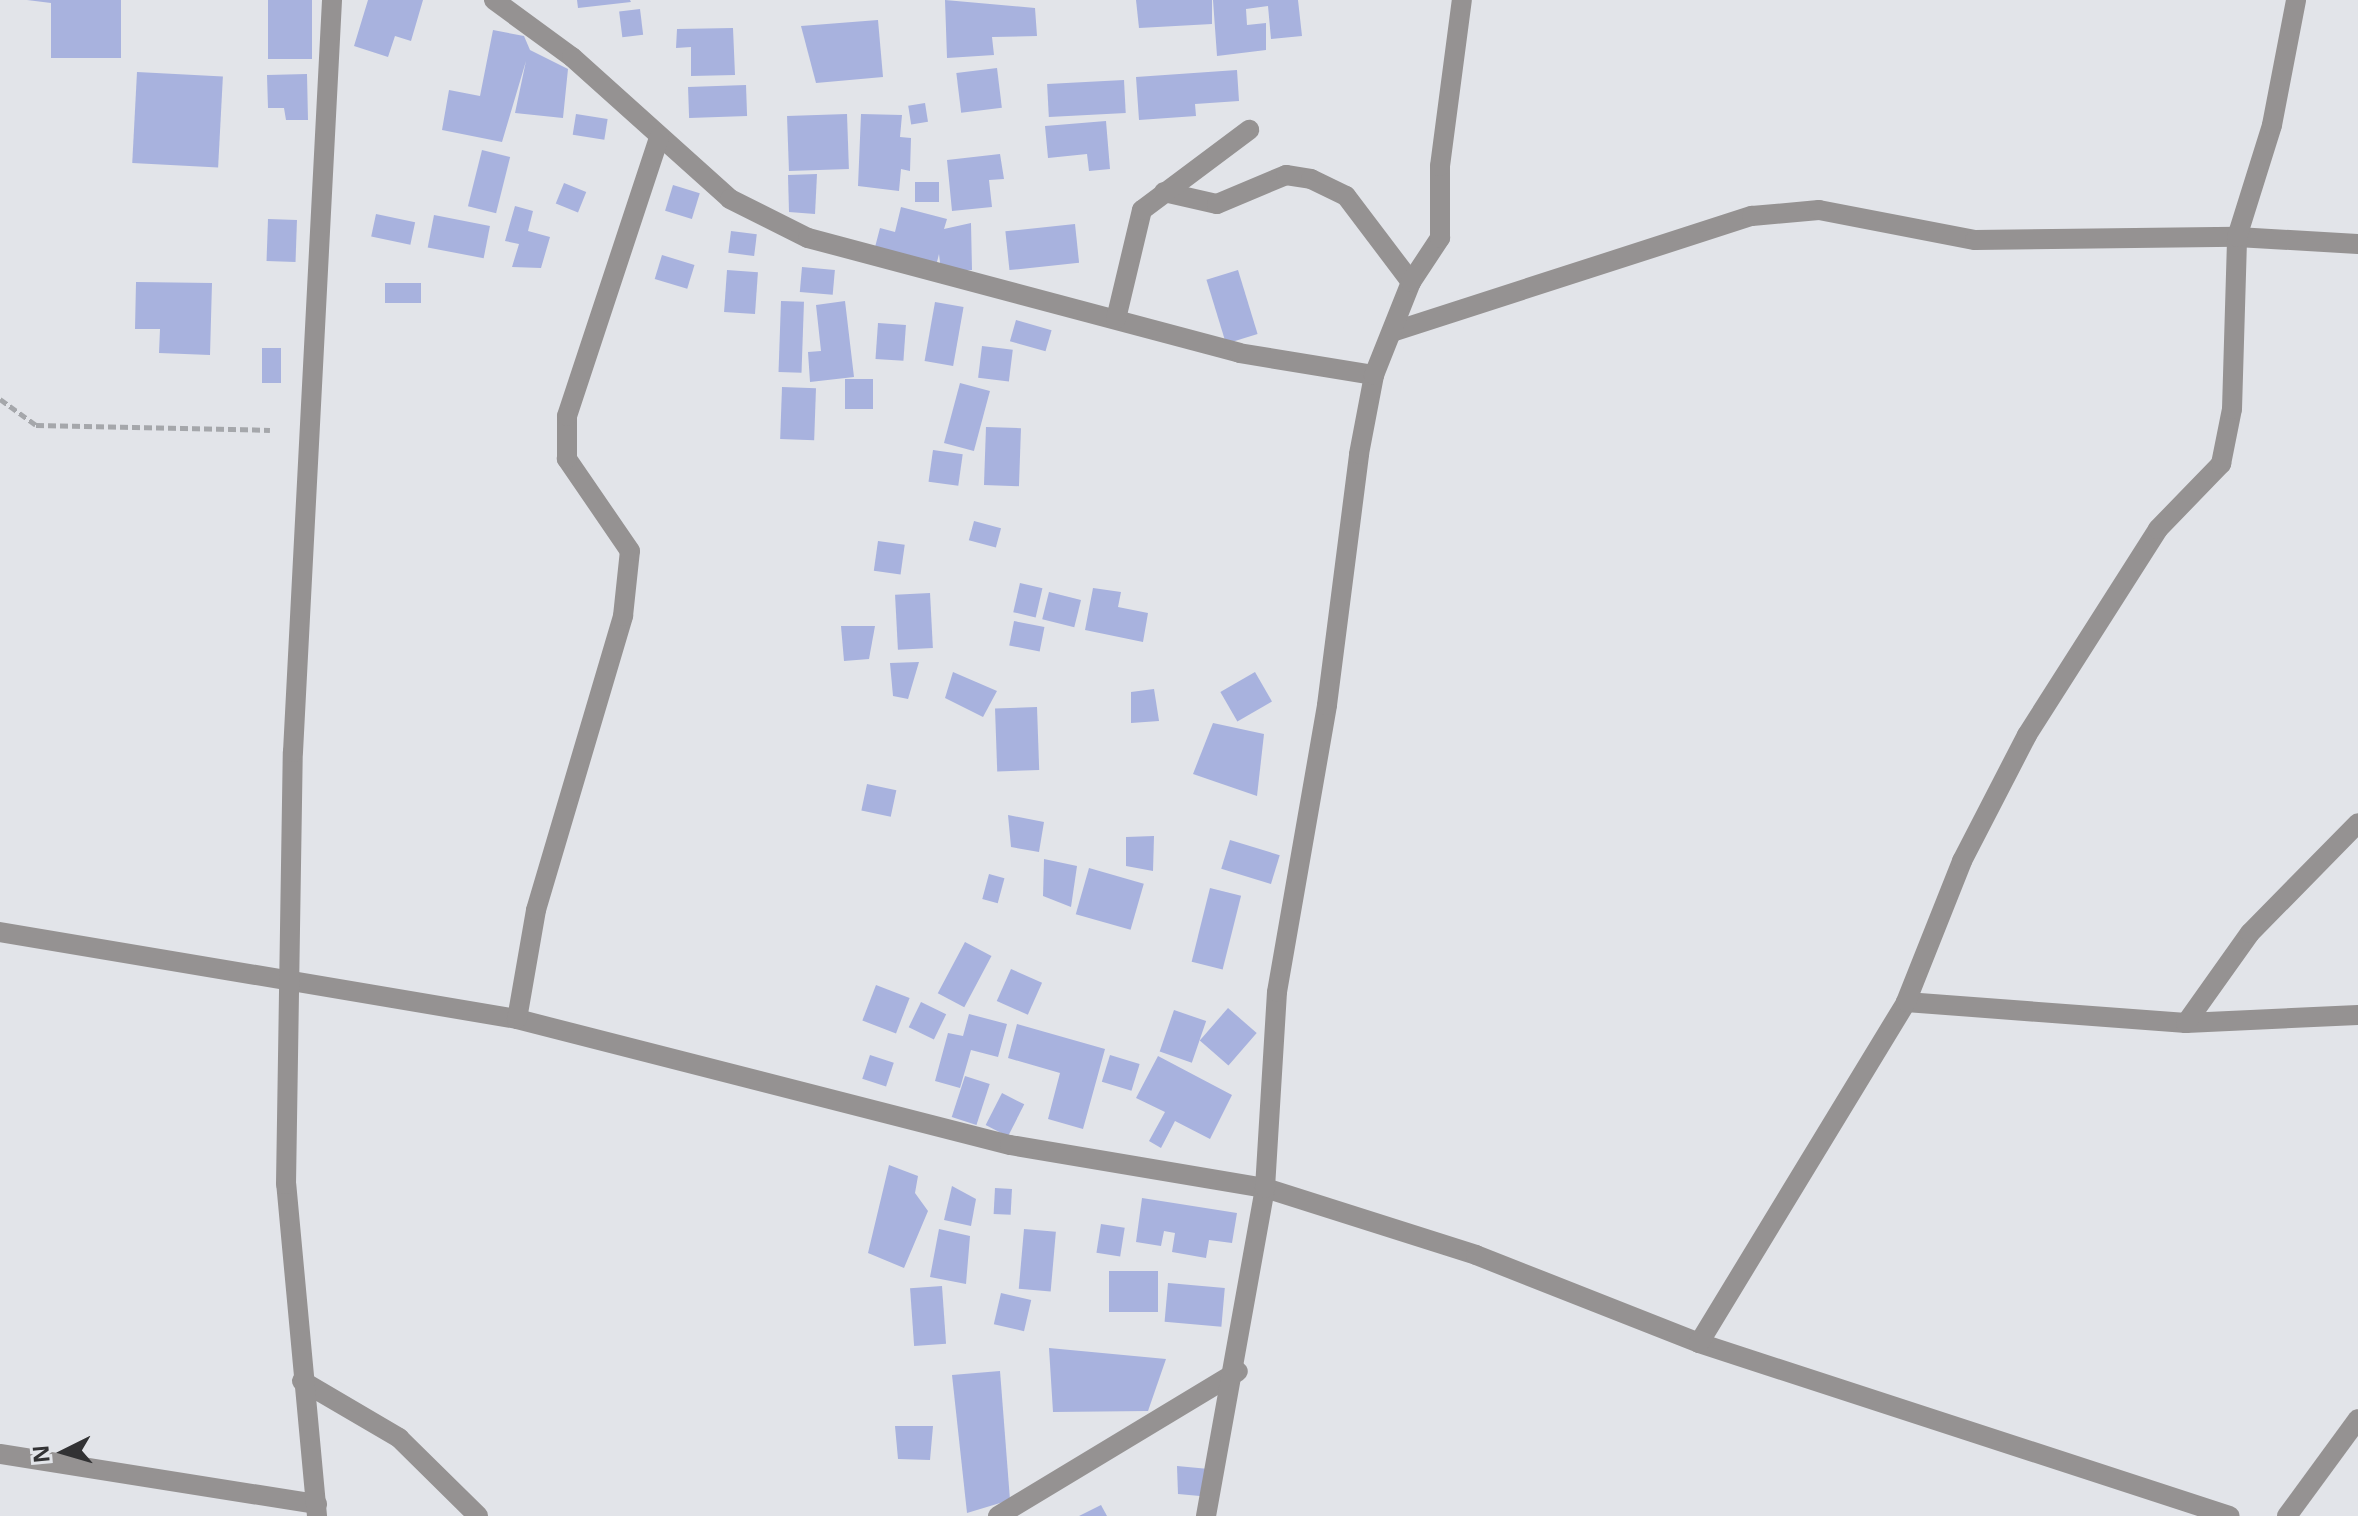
<!DOCTYPE html>
<style>
body{margin:0}
#map{position:relative;width:2358px;height:1516px;overflow:hidden;background:#e2e4e9;font-family:"Noto Sans",sans-serif}
div>[style]{position:absolute}
.building>*{inset:0;background:#a8b2de;transform-origin:0 0}
.path>*{height:5px;margin-top:-2.5px;transform-origin:0;background:repeating-linear-gradient(90deg,#a5a7ab 0 8px,transparent 0 12px)}
.minor>*{height:20px;margin:-10px;padding:0 10px;transform-origin:10px;border-radius:10px;background:#959292}
span{translate:-50% -50%;white-space:nowrap;text-align:center;line-height:1.15;-webkit-text-stroke:8px #e2e4e9;paint-order:stroke}
.north{position:absolute;left:24px;top:1412px;width:80px;height:80px;-webkit-text-stroke:6px #e2e4e9;paint-order:stroke;rotate:265deg;font-size:22px;font-weight:700;line-height:32px;text-align:center;color:#323234}
.north::after{content:'';display:block;margin:auto;width:28px;height:36px;background:#323234;clip-path:polygon(50% 0,100% 100%,50% 72%,0 100%)}
</style>
<div id="map">
<div class="building">
<div style="clip-path:polygon(27px 0,121px 0,121px 58px,51px 58px,51px 3px)"></div>
<div style="left:268px;top:0;width:44px;height:59px"></div>
<div style="clip-path:polygon(368px 0,423px 0,411px 41px,395px 36px,388px 57px,354px 46px)"></div>
<div style="clip-path:polygon(577px 0,630px 0,631px 2px,578px 8px)"></div>
<div style="clip-path:polygon(945px 0,1035px 8px,1037px 36px,992px 37px,994px 55px,947px 58px)"></div>
<div style="clip-path:polygon(1136px 0,1212px 0,1212px 24px,1139px 28px)"></div>
<div style="clip-path:polygon(1213px 0,1298px 0,1302px 36px,1271px 39px,1268px 6px,1246px 9px,1247px 25px,1266px 23px,1266px 50px,1217px 56px)"></div>
<div style="left:640px;top:9px;width:26px;height:21px;rotate:83deg"></div>
<div style="clip-path:polygon(878px 20px,883px 77px,816px 83px,801px 26px)"></div>
<div style="clip-path:polygon(733px 28px,735px 75px,691px 76px,691px 47px,676px 48px,677px 29px)"></div>
<div style="clip-path:polygon(493px 30px,524px 36px,530px 50px,568px 69px,563px 118px,515px 113px,526px 61px,502px 142px,442px 130px,449px 90px,480px 96px)"></div>
<div style="left:997px;top:68px;width:40px;height:41px;rotate:83deg"></div>
<div style="clip-path:polygon(1237px 70px,1239px 101px,1195px 104px,1196px 116px,1139px 120px,1136px 77px)"></div>
<div style="left:137px;top:72px;width:86px;height:91px;rotate:3deg"></div>
<div style="clip-path:polygon(307px 74px,308px 120px,286px 120px,284px 108px,268px 108px,267px 75px)"></div>
<div style="left:1124px;top:80px;width:33px;height:77px;rotate:87deg"></div>
<div style="left:746px;top:85px;width:31px;height:58px;rotate:88deg"></div>
<div style="left:925px;top:103px;width:19px;height:17px;rotate:81deg"></div>
<div style="left:576px;top:114px;width:32px;height:21px;rotate:9deg"></div>
<div style="left:847px;top:114px;width:55px;height:60px;rotate:88deg"></div>
<div style="clip-path:polygon(861px 114px,902px 115px,900px 137px,911px 138px,910px 171px,901px 169px,899px 191px,858px 186px)"></div>
<div style="clip-path:polygon(1106px 121px,1110px 169px,1089px 171px,1087px 154px,1048px 158px,1045px 126px)"></div>
<div style="left:482px;top:150px;width:29px;height:58px;rotate:14deg"></div>
<div style="clip-path:polygon(1000px 154px,1004px 179px,989px 180px,992px 207px,952px 211px,947px 160px)"></div>
<div style="clip-path:polygon(817px 174px,815px 214px,789px 212px,788px 175px)"></div>
<div style="left:915px;top:182px;width:24px;height:20px"></div>
<div style="left:564px;top:183px;width:24px;height:22px;rotate:22deg"></div>
<div style="left:673px;top:185px;width:28px;height:27px;rotate:17deg"></div>
<div style="clip-path:polygon(515px 206px,533px 211px,528px 231px,550px 237px,541px 268px,512px 267px,519px 244px,505px 241px)"></div>
<div style="clip-path:polygon(901px 207px,947px 219px,944px 229px,971px 223px,972px 270px,941px 271px,939px 254px,936px 266px,874px 251px,880px 228px,895px 232px)"></div>
<div style="left:376px;top:214px;width:40px;height:23px;rotate:12deg"></div>
<div style="left:434px;top:215px;width:57px;height:33px;rotate:11deg"></div>
<div style="left:268px;top:219px;width:29px;height:42px;rotate:2deg"></div>
<div style="left:1075px;top:224px;width:39px;height:70px;rotate:84deg"></div>
<div style="left:731px;top:231px;width:26px;height:22px;rotate:7deg"></div>
<div style="left:662px;top:255px;width:34px;height:25px;rotate:17deg"></div>
<div style="left:802px;top:267px;width:33px;height:25px;rotate:5deg"></div>
<div style="left:727px;top:270px;width:31px;height:42px;rotate:4deg"></div>
<div style="left:1238px;top:270px;width:67px;height:33px;rotate:73deg"></div>
<div style="clip-path:polygon(136px 282px,212px 283px,210px 355px,159px 353px,160px 329px,135px 329px)"></div>
<div style="left:421px;top:283px;width:20px;height:36px;rotate:90deg"></div>
<div style="left:781px;top:301px;width:23px;height:71px;rotate:2deg"></div>
<div style="clip-path:polygon(845px 301px,854px 377px,810px 382px,808px 352px,821px 351px,816px 305px)"></div>
<div style="left:935px;top:302px;width:29px;height:60px;rotate:10deg"></div>
<div style="left:1016px;top:320px;width:37px;height:22px;rotate:16deg"></div>
<div style="left:878px;top:323px;width:28px;height:36px;rotate:4deg"></div>
<div style="left:982px;top:346px;width:31px;height:32px;rotate:7deg"></div>
<div style="left:262px;top:348px;width:19px;height:35px"></div>
<div style="left:873px;top:379px;width:30px;height:28px;rotate:90deg"></div>
<div style="left:960px;top:383px;width:31px;height:62px;rotate:15deg"></div>
<div style="left:782px;top:387px;width:34px;height:52px;rotate:2deg"></div>
<div style="left:986px;top:427px;width:35px;height:58px;rotate:2deg"></div>
<div style="left:933px;top:450px;width:30px;height:32px;rotate:8deg"></div>
<div style="left:974px;top:521px;width:28px;height:20px;rotate:15deg"></div>
<div style="left:878px;top:541px;width:27px;height:30px;rotate:8deg"></div>
<div style="left:1020px;top:583px;width:23px;height:30px;rotate:13deg"></div>
<div style="clip-path:polygon(1093px 588px,1121px 592px,1118px 607px,1148px 613px,1143px 642px,1085px 630px)"></div>
<div style="left:1049px;top:592px;width:33px;height:28px;rotate:14deg"></div>
<div style="left:930px;top:593px;width:55px;height:35px;rotate:87deg"></div>
<div style="left:1014px;top:621px;width:31px;height:25px;rotate:11deg"></div>
<div style="clip-path:polygon(841px 626px,875px 626px,869px 659px,844px 661px)"></div>
<div style="clip-path:polygon(919px 662px,908px 699px,893px 696px,890px 663px)"></div>
<div style="clip-path:polygon(953px 672px,997px 691px,983px 717px,945px 698px)"></div>
<div style="left:1255px;top:672px;width:34px;height:40px;rotate:60deg"></div>
<div style="clip-path:polygon(1154px 689px,1159px 721px,1131px 723px,1131px 692px)"></div>
<div style="left:1037px;top:707px;width:63px;height:42px;rotate:88deg"></div>
<div style="clip-path:polygon(1213px 723px,1264px 734px,1257px 796px,1193px 774px)"></div>
<div style="left:867px;top:784px;width:30px;height:27px;rotate:12deg"></div>
<div style="clip-path:polygon(1008px 815px,1044px 822px,1039px 852px,1011px 847px)"></div>
<div style="clip-path:polygon(1154px 836px,1153px 871px,1126px 866px,1126px 837px)"></div>
<div style="left:1230px;top:840px;width:52px;height:30px;rotate:17deg"></div>
<div style="clip-path:polygon(1044px 859px,1077px 866px,1071px 907px,1043px 896px)"></div>
<div style="left:1089px;top:868px;width:57px;height:48px;rotate:16deg"></div>
<div style="left:989px;top:874px;width:16px;height:26px;rotate:15deg"></div>
<div style="left:1210px;top:888px;width:32px;height:76px;rotate:14deg"></div>
<div style="left:965px;top:942px;width:30px;height:58px;rotate:28deg"></div>
<div style="left:1011px;top:969px;width:34px;height:35px;rotate:24deg"></div>
<div style="left:876px;top:985px;width:36px;height:38px;rotate:21deg"></div>
<div style="left:921px;top:1002px;width:28px;height:28px;rotate:26deg"></div>
<div style="left:1228px;top:1008px;width:38px;height:43px;rotate:41deg"></div>
<div style="left:1174px;top:1010px;width:34px;height:44px;rotate:19deg"></div>
<div style="clip-path:polygon(969px 1014px,1007px 1024px,998px 1057px,971px 1050px,960px 1088px,935px 1081px,948px 1033px,963px 1036px)"></div>
<div style="clip-path:polygon(1017px 1024px,1105px 1049px,1083px 1129px,1048px 1119px,1060px 1073px,1008px 1058px)"></div>
<div style="left:870px;top:1055px;width:25px;height:25px;rotate:18deg"></div>
<div style="left:1110px;top:1055px;width:31px;height:28px;rotate:17deg"></div>
<div style="clip-path:polygon(1158px 1056px,1232px 1095px,1210px 1139px,1175px 1121px,1161px 1148px,1149px 1141px,1165px 1112px,1136px 1098px)"></div>
<div style="left:965px;top:1076px;width:26px;height:43px;rotate:18deg"></div>
<div style="left:1002px;top:1093px;width:25px;height:36px;rotate:27deg"></div>
<div style="clip-path:polygon(889px 1165px,918px 1176px,915px 1193px,928px 1211px,904px 1268px,868px 1253px)"></div>
<div style="clip-path:polygon(952px 1186px,976px 1199px,971px 1226px,944px 1220px)"></div>
<div style="left:995px;top:1188px;width:17px;height:26px;rotate:3deg"></div>
<div style="clip-path:polygon(1142px 1198px,1237px 1213px,1232px 1243px,1209px 1240px,1206px 1258px,1172px 1252px,1175px 1233px,1164px 1231px,1161px 1246px,1136px 1242px)"></div>
<div style="left:1101px;top:1224px;width:24px;height:29px;rotate:9deg"></div>
<div style="clip-path:polygon(939px 1229px,970px 1236px,966px 1284px,930px 1277px)"></div>
<div style="left:1024px;top:1229px;width:32px;height:60px;rotate:5deg"></div>
<div style="left:1109px;top:1271px;width:49px;height:41px"></div>
<div style="left:1168px;top:1283px;width:57px;height:39px;rotate:5deg"></div>
<div style="left:942px;top:1286px;width:58px;height:32px;rotate:86deg"></div>
<div style="left:1001px;top:1293px;width:31px;height:32px;rotate:13deg"></div>
<div style="clip-path:polygon(1049px 1348px,1166px 1359px,1148px 1411px,1053px 1412px)"></div>
<div style="clip-path:polygon(1000px 1371px,1010px 1500px,967px 1513px,952px 1375px)"></div>
<div style="clip-path:polygon(895px 1426px,933px 1426px,930px 1460px,898px 1459px)"></div>
<div style="clip-path:polygon(1177px 1466px,1209px 1469px,1200px 1496px,1178px 1494px)"></div>
<div style="clip-path:polygon(1101px 1505px,1107px 1516px,1079px 1516px)"></div>
</div>
<div class="path">
<div style="left:0;top:399px;width:44px;rotate:35.8deg"></div>
<div style="left:36px;top:425px;width:234px;rotate:1.2deg"></div>
</div>
<div class="minor">
<div style="left:494px;top:0;width:97px;rotate:36.2deg"></div>
<div style="left:572px;top:57px;width:212px;rotate:41.9deg"></div>
<div style="left:730px;top:199px;width:87px;rotate:26.6deg"></div>
<div style="left:808px;top:238px;width:446px;rotate:14.9deg"></div>
<div style="left:1239px;top:353px;width:137px;rotate:9.3deg"></div>
<div style="left:1164px;top:192px;width:54px;rotate:12.8deg"></div>
<div style="left:1217px;top:204px;width:75px;rotate:-22.8deg"></div>
<div style="left:1286px;top:175px;width:25px;rotate:9deg"></div>
<div style="left:1311px;top:179px;width:39px;rotate:26deg"></div>
<div style="left:1346px;top:196px;width:108px;rotate:52.9deg"></div>
<div style="left:1116px;top:319px;width:112px;rotate:-76.6deg"></div>
<div style="left:1142px;top:210px;width:134px;rotate:-36.8deg"></div>
<div style="left:1392px;top:332px;width:378px;rotate:-17.9deg"></div>
<div style="left:1752px;top:216px;width:67px;rotate:-5.1deg"></div>
<div style="left:1819px;top:210px;width:159px;rotate:10.9deg"></div>
<div style="left:1975px;top:240px;width:262px;rotate:-0.7deg"></div>
<div style="left:2237px;top:237px;width:121px;rotate:3.3deg"></div>
<div style="left:0;top:932px;width:524px;rotate:9.55deg"></div>
<div style="left:517px;top:1019px;width:509px;rotate:14.34deg"></div>
<div style="left:1010px;top:1145px;width:259px;rotate:9.6deg"></div>
<div style="left:1265px;top:1188px;width:221px;rotate:17.6deg"></div>
<div style="left:1476px;top:1255px;width:240px;rotate:21.5deg"></div>
<div style="left:1699px;top:1343px;width:558px;rotate:18.05deg"></div>
<div style="left:1906px;top:1002px;width:281px;rotate:4.3deg"></div>
<div style="left:2186px;top:1023px;width:172px;rotate:-2.7deg"></div>
<div style="left:517px;top:1019px;width:111px;rotate:-80.1deg"></div>
<div style="left:536px;top:910px;width:307px;rotate:-73.5deg"></div>
<div style="left:623px;top:616px;width:65px;rotate:-83.9deg"></div>
<div style="left:630px;top:551px;width:112px;rotate:-124.4deg"></div>
<div style="left:567px;top:459px;width:43px;rotate:-90deg"></div>
<div style="left:567px;top:416px;width:293px;rotate:-71.7deg"></div>
<div style="left:2186px;top:1023px;width:110px;rotate:-54.6deg"></div>
<div style="left:2250px;top:933px;width:154px;rotate:-45.5deg"></div>
<div style="left:1699px;top:1343px;width:399px;rotate:-58.7deg"></div>
<div style="left:1906px;top:1002px;width:152px;rotate:-68.3deg"></div>
<div style="left:1962px;top:861px;width:142px;rotate:-62.7deg"></div>
<div style="left:2027px;top:735px;width:244px;rotate:-57.5deg"></div>
<div style="left:2158px;top:529px;width:91px;rotate:-45.9deg"></div>
<div style="left:2221px;top:464px;width:56px;rotate:-78.7deg"></div>
<div style="left:2232px;top:409px;width:172px;rotate:-88.3deg"></div>
<div style="left:2237px;top:237px;width:117px;rotate:-72.6deg"></div>
<div style="left:2272px;top:125px;width:127px;rotate:-79.1deg"></div>
<div style="left:302px;top:1381px;width:113px;rotate:30.4deg"></div>
<div style="left:399px;top:1438px;width:111px;rotate:44.6deg"></div>
<div style="left:0;top:1454px;width:321px;rotate:9deg"></div>
<div style="left:317px;top:1516px;width:333px;rotate:-95.3deg"></div>
<div style="left:286px;top:1184px;width:432px;rotate:-89.1deg"></div>
<div style="left:293px;top:752px;width:753px;rotate:-87.03deg"></div>
<div style="left:998px;top:1516px;width:280px;rotate:-31.1deg"></div>
<div style="left:1206px;top:1516px;width:333px;rotate:-79.8deg"></div>
<div style="left:1265px;top:1188px;width:196px;rotate:-86.5deg"></div>
<div style="left:1277px;top:992px;width:291px;rotate:-80.1deg"></div>
<div style="left:1327px;top:705px;width:253px;rotate:-82.7deg"></div>
<div style="left:1359px;top:454px;width:80px;rotate:-79.2deg"></div>
<div style="left:1374px;top:375px;width:100px;rotate:-68.3deg"></div>
<div style="left:1411px;top:282px;width:53px;rotate:-56.6deg"></div>
<div style="left:1440px;top:238px;width:72px;rotate:-90deg"></div>
<div style="left:1440px;top:166px;width:167px;rotate:-82.5deg"></div>
<div style="left:2287px;top:1516px;width:120px;rotate:-53.8deg"></div>
</div>
<div class="north">N</div>
</div>
